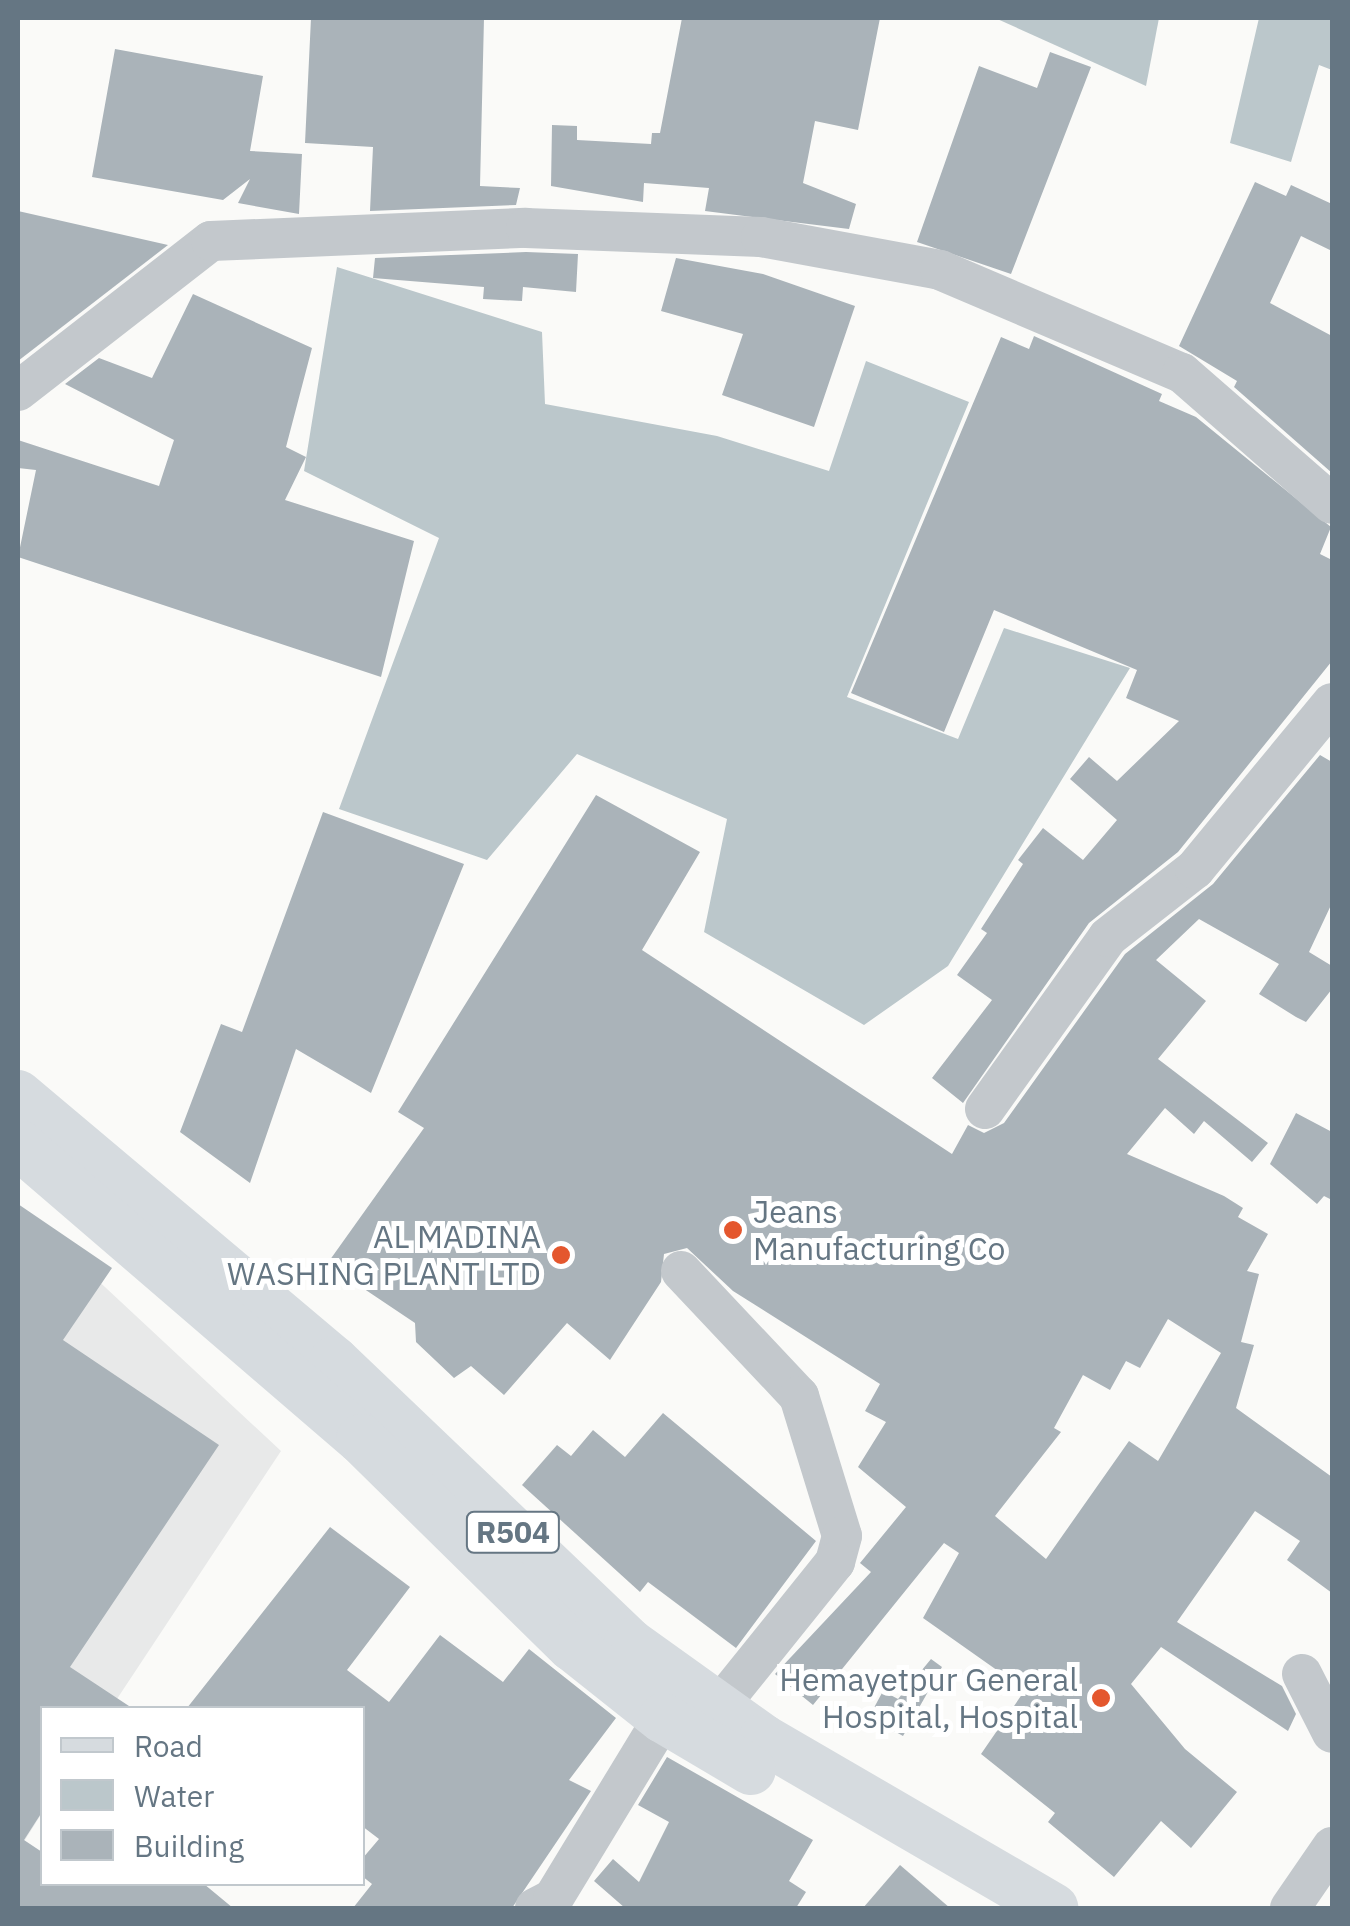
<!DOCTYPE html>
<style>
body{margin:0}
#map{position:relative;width:1350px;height:1926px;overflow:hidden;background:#fafaf8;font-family:"IBM Plex Sans",sans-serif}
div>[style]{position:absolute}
.built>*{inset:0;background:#e8e9e9}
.water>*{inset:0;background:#bbc7cb}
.building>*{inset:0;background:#aab3b9}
.minor>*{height:40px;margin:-20px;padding:0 20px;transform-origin:20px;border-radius:20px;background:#c3c8cc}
.major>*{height:50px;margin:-25px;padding:0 25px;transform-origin:25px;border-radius:25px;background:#d6dbdf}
.dots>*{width:28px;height:28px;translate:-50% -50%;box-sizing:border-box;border:5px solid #fff;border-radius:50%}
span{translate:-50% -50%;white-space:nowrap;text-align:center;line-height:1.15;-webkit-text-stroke:10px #fff;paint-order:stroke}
.shield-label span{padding:2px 8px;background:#fff;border:2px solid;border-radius:8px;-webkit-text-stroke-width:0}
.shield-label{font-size:30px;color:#657683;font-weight:700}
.poi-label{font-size:32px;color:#657683}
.left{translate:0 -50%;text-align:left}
.right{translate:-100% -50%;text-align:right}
.frame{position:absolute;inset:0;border:20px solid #657683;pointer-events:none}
.legend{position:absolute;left:40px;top:1706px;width:325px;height:180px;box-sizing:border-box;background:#fff;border:2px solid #c1c8cd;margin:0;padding:12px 18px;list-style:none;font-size:30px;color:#657683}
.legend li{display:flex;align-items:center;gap:20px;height:50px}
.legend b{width:50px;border:2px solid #c1c8cd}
</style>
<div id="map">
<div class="built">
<div style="clip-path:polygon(18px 1206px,281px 1451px,111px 1708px,42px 1708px,42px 1813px,18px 1851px)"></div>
</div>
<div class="water">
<div style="clip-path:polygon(995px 18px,1159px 18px,1146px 86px)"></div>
<div style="clip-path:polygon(1259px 18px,1332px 18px,1332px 70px,1319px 65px,1291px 162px,1230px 143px)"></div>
<div style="clip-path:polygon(337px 267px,542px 332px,545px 404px,717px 436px,829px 471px,866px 361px,969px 402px,847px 697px,958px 739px,1004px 628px,1130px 668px,948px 966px,864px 1025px,704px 932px,727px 819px,577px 754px,487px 860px,339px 809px,439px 538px,304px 471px)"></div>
</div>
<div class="building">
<div style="clip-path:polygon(311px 18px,484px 18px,480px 186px,520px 188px,516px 205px,370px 211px,373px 147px,305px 143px)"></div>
<div style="clip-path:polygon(682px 18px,880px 18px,858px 130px,815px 121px,803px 183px,856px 204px,849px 229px,705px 211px,709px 188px,644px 183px,643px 202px,551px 186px,552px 125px,577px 126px,577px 140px,651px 144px,652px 133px,660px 133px)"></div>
<div style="clip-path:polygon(115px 49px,263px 76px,250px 151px,302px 154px,299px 214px,238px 203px,250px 179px,223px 200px,92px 177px)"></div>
<div style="clip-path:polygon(1050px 52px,1091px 67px,1011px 274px,917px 242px,979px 66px,1037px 88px)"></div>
<div style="clip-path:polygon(1255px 182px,1286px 196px,1291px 185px,1332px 204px,1332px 251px,1301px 236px,1270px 303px,1332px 336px,1332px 473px,1234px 387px,1237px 381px,1179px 346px)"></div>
<div style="clip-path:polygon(18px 211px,168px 245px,18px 361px)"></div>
<div style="clip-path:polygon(526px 252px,578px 254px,576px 292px,523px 287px,522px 301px,483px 299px,484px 287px,373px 278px,375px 258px)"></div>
<div style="clip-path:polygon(676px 258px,763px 274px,855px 306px,814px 427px,722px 395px,743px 334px,661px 311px)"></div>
<div style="clip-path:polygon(193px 294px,312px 348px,286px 447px,306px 457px,285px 500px,414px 541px,381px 677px,18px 557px,36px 470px,18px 468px,18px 440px,159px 486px,174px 440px,65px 384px,99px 358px,152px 378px)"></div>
<div style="clip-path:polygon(1034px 336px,1162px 394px,1159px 401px,1196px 417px,1331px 527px,1320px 554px,1332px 560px,1332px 661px,1178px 852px,1089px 923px,963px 1103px,932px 1078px,992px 1000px,957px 975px,987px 933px,981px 929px,1023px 864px,1018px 860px,1043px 828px,1083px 860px,1117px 820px,1070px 779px,1089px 757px,1117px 781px,1179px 721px,1126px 698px,1137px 670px,994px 610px,944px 732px,851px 693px,1001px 337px,1029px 349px)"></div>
<div style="clip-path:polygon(evenodd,1320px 755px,1332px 762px,1332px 903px,1309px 952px,1332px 966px,1332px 989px,1306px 1022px,1296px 1017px,1259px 994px,1279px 964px,1199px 919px,1156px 960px,1206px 1001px,1158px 1059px,1268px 1143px,1252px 1162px,1204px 1121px,1194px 1134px,1165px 1108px,1127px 1154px,1224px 1196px,1243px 1208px,1238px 1217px,1268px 1234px,1247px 1271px,1259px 1274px,1241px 1342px,1254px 1345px,1236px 1408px,1332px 1477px,1332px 1593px,1287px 1560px,1300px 1541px,1255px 1511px,1177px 1622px,1282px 1686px,1296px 1714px,1288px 1731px,1161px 1647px,1131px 1684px,1185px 1749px,1237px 1792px,1191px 1848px,1161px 1821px,1114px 1877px,1048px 1822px,1055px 1813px,981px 1754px,1025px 1690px,923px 1618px,959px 1553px,944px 1543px,813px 1705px,775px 1674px,871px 1572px,860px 1563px,906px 1507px,858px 1467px,886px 1422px,865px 1411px,880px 1384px,733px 1291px,687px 1248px,664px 1254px,661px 1282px,610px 1360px,567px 1323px,504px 1395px,471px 1366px,454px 1378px,416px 1342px,415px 1323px,327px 1264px,424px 1128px,398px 1112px,596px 795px,700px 852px,642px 950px,952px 1154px,968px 1125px,984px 1133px,1004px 1123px,1125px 954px,1213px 884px,1320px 755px,1168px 1319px,1221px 1353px,1158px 1461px,1129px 1441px,1046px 1559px,995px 1516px,1061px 1432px,1054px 1428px,1083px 1375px,1110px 1390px,1126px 1361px,1140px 1368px,1168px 1319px)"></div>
<div style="clip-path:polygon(323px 812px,464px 864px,371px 1093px,296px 1049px,250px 1183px,180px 1132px,221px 1024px,242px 1032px)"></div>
<div style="clip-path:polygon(1296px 1113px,1332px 1132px,1332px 1200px,1324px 1196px,1317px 1204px,1270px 1164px)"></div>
<div style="clip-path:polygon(18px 1204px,112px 1268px,63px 1340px,219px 1445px,70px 1667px,132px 1708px,42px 1708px,42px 1812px,24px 1840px,42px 1852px,42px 1884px,204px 1884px,233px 1908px,18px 1908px)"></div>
<div style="clip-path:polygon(663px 1413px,816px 1541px,736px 1648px,648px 1582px,640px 1592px,522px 1485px,557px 1445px,571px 1456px,593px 1430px,625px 1457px)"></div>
<div style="clip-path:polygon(330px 1527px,410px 1587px,347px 1670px,389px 1702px,440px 1635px,503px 1682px,529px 1649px,616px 1718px,569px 1780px,591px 1791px,512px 1908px,353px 1908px,372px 1884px,362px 1876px,362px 1859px,379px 1839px,362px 1826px,362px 1708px,187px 1708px)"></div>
<div style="clip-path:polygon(931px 1659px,942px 1667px,903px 1736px,869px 1717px,883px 1691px,898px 1699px)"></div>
<div style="clip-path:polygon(667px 1757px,813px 1840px,789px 1881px,806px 1892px,796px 1908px,625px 1908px,594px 1881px,613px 1859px,639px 1882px,669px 1822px,638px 1805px)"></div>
<div style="clip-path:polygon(900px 1865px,950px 1908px,863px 1908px)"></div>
</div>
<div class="minor">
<div style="left:18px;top:391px;width:244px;rotate:-37.9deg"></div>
<div style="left:211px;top:241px;width:315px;rotate:-2.4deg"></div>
<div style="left:526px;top:228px;width:235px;rotate:2.2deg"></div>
<div style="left:761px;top:237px;width:182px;rotate:10.4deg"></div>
<div style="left:940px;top:270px;width:263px;rotate:23.1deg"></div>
<div style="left:1182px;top:373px;width:199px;rotate:41.1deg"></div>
<div style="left:985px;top:1109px;width:211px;rotate:-54.4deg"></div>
<div style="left:1108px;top:937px;width:110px;rotate:-38deg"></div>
<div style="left:1195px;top:869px;width:215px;rotate:-50.5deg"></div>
<div style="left:681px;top:1271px;width:172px;rotate:46.7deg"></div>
<div style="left:799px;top:1396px;width:146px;rotate:72.9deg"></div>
<div style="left:842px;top:1536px;width:27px;rotate:105deg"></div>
<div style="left:835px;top:1562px;width:190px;rotate:128.8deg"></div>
<div style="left:1302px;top:1674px;width:66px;rotate:63deg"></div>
<div style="left:535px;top:1908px;width:20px;rotate:-27deg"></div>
<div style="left:553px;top:1899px;width:212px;rotate:-58.7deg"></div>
<div style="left:1290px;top:1908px;width:74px;rotate:-55.5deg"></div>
</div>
<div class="major">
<div style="left:18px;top:1095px;width:413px;rotate:40.1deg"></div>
<div style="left:334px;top:1361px;width:408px;rotate:43.7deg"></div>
<div style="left:629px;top:1643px;width:165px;rotate:35.6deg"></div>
<div style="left:763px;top:1739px;width:336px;rotate:30.2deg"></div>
<div style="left:18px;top:1144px;width:452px;rotate:40.7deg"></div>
<div style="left:361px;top:1439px;width:296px;rotate:44.5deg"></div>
<div style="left:572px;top:1646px;width:116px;rotate:38.4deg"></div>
<div style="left:663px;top:1718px;width:102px;rotate:30.6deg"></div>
</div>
<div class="dots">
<div style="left:733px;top:1230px;background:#e4572e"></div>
<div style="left:561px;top:1255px;background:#e4572e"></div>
<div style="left:1101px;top:1698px;background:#e4572e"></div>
</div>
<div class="shield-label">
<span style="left:513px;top:1532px">R504</span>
</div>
<div class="poi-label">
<span class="left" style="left:753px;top:1230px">Jeans<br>Manufacturing Co</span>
<span class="right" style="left:541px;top:1255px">AL MADINA<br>WASHING PLANT LTD</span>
<span class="right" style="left:1078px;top:1698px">Hemayetpur General<br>Hospital, Hospital</span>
</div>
<div class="frame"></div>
<ul class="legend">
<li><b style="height:12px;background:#d6dbdf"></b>Road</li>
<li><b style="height:28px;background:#bbc7cb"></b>Water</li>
<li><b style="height:28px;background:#aab3b9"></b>Building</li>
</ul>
</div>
